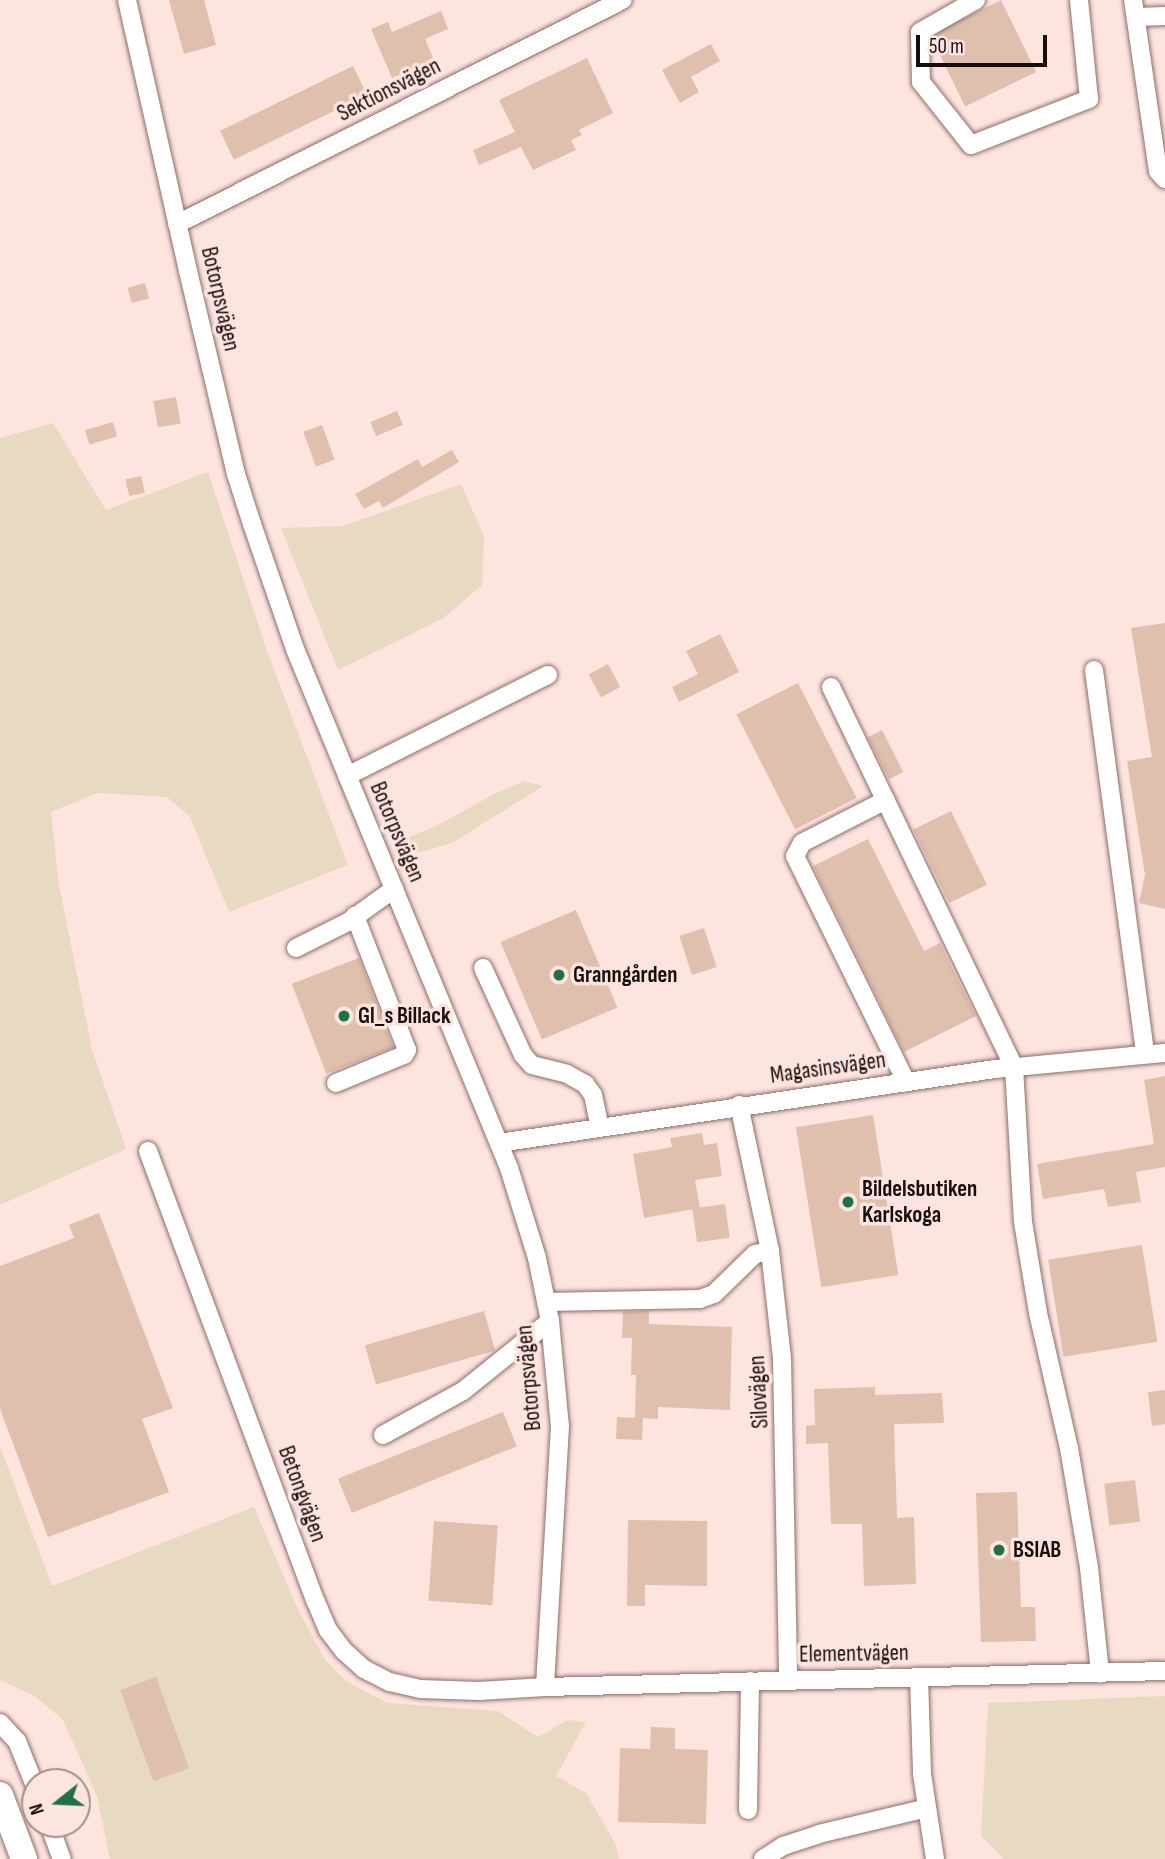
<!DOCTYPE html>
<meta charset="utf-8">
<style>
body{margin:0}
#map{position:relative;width:1165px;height:1859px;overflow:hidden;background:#fee4df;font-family:"Sofia Sans Condensed",sans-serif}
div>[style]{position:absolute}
.green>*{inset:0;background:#e8d9c1}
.building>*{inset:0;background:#dec0ac;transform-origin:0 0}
.roads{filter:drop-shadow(0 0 2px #8b6e69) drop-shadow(0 0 2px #8b6e69)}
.minor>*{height:18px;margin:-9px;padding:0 9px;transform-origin:9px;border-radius:9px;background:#fff}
.highway>*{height:26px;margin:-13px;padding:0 13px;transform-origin:13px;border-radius:13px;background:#fff}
.dots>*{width:19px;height:19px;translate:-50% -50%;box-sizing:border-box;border:4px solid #fee4df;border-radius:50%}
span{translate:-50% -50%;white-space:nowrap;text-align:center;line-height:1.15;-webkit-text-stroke:7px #fee4df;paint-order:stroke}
.street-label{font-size:23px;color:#180e0c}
.poi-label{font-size:23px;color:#180e0c;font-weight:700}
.left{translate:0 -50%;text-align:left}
.north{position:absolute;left:21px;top:1768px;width:70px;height:70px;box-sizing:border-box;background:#fee4df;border:2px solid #a28e8b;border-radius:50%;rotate:252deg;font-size:19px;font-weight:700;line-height:28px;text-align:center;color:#180e0c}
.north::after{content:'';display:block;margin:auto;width:24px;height:32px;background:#207143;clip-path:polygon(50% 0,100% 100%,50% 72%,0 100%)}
.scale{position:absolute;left:916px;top:35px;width:131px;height:32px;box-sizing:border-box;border:4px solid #180e0c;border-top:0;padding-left:9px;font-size:21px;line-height:24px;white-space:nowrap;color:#180e0c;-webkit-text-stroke:5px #fee4df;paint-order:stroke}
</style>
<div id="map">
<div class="green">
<div style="clip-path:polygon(53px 423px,106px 510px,208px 472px,267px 651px,348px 865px,229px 912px,190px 817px,167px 797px,97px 793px,51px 812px,59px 885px,92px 1049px,126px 1149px,0 1205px,0 438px)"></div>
<div style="clip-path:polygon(461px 484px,484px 536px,482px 585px,442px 619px,338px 670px,281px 528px,343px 526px)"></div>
<div style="clip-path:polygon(524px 781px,543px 786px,452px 843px,411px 855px,402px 840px,436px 826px,496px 793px)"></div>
<div style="clip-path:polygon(0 1446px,52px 1586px,254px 1507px,297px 1607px,325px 1660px,346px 1681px,387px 1703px,498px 1711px,538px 1737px,568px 1720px,586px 1722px,556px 1776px,586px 1793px,615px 1843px,619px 1859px,110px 1859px,97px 1796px,63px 1720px,35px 1696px,0 1680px)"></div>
<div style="clip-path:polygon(1165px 1696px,1165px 1859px,1004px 1859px,981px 1836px,988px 1703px)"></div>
</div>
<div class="building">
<div style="clip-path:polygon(169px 0,204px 0,216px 45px,184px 54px)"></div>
<div style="left:1001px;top:0;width:80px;height:79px;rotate:64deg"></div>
<div style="clip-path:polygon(441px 11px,448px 29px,425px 39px,434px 60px,392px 78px,371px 29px,388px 22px,392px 32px)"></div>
<div style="clip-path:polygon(711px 44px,720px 61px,691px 77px,699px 92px,680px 103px,662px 70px)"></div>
<div style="clip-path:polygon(587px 58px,613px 113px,579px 130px,582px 135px,571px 140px,576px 150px,533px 170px,521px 147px,479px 165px,473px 150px,515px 132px,499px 100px)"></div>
<div style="left:353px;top:66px;width:32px;height:148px;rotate:64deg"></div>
<div style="left:145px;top:283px;width:16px;height:18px;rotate:75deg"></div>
<div style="left:176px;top:397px;width:27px;height:23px;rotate:80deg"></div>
<div style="left:397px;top:411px;width:15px;height:29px;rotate:67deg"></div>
<div style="left:113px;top:422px;width:15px;height:29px;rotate:74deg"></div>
<div style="left:322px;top:425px;width:37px;height:20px;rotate:70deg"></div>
<div style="clip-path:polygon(452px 450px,459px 462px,383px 508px,379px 501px,364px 509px,355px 494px,418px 459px,422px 467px)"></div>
<div style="left:141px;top:476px;width:17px;height:16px;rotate:77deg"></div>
<div style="clip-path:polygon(1165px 623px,1165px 909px,1139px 903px,1145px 875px,1127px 761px,1152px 757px,1131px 628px)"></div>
<div style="clip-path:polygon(720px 634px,739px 672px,679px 702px,672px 687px,698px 674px,686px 651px)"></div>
<div style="left:608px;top:664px;width:26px;height:22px;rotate:62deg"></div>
<div style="left:798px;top:683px;width:129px;height:69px;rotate:63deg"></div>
<div style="left:882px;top:730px;width:47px;height:16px;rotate:63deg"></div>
<div style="left:951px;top:811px;width:82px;height:42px;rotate:64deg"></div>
<div style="clip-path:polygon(868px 839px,924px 951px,940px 943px,976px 1016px,904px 1052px,813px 866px)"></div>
<div style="left:576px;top:910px;width:106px;height:82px;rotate:67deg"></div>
<div style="left:704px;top:928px;width:41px;height:26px;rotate:72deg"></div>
<div style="left:359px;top:958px;width:96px;height:72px;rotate:69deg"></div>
<div style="clip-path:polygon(1165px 1076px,1165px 1167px,1136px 1172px,1141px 1202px,1108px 1207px,1104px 1189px,1043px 1199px,1037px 1164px,1154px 1144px,1144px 1080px)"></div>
<div style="left:873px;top:1115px;width:162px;height:78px;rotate:81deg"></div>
<div style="clip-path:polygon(702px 1133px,704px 1145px,717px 1143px,722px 1176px,695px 1180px,700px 1208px,644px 1218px,633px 1154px,672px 1147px,670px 1138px)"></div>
<div style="left:725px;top:1204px;width:34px;height:33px;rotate:82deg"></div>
<div style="clip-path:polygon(99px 1213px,173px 1408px,142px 1419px,169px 1492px,48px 1537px,0 1409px,0 1266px,74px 1238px,69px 1225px)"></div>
<div style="left:1142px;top:1245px;width:98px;height:95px;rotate:81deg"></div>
<div style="left:484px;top:1311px;width:41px;height:124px;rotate:74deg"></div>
<div style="clip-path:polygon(649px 1311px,649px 1324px,732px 1327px,730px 1410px,658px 1407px,658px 1419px,643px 1418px,642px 1440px,616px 1439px,617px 1417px,637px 1418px,635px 1418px,636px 1375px,631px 1375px,632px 1338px,622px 1338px,623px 1312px)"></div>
<div style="clip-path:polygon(875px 1387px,875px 1395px,942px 1393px,944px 1423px,894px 1424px,897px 1518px,914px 1517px,916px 1584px,864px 1586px,862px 1524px,831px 1524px,828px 1443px,806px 1444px,806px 1426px,815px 1425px,814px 1389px)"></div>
<div style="clip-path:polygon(1165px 1390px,1165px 1424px,1152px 1426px,1148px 1392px)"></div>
<div style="left:503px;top:1412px;width:37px;height:178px;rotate:68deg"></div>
<div style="left:1135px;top:1480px;width:42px;height:31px;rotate:83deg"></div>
<div style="clip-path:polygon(1017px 1492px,1021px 1607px,1035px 1607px,1036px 1641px,981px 1642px,976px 1493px)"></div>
<div style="clip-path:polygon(628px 1520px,707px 1521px,707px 1586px,645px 1585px,645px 1606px,627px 1606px)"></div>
<div style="left:434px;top:1521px;width:64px;height:80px;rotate:4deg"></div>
<div style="left:156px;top:1677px;width:97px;height:38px;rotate:70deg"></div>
<div style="clip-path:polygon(651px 1727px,675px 1728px,675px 1749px,708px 1750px,706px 1824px,618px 1822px,620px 1748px,650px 1749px)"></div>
</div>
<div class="roads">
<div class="minor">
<div style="left:127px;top:0;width:278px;rotate:77.3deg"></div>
<div style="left:188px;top:271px;width:209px;rotate:76.7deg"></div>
<div style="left:236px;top:474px;width:52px;rotate:72.3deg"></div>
<div style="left:252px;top:524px;width:132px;rotate:71deg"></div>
<div style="left:295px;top:649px;width:561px;rotate:67.59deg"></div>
<div style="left:509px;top:1168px;width:94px;rotate:72.7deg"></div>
<div style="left:537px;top:1258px;width:64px;rotate:78.3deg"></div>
<div style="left:550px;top:1321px;width:105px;rotate:84.6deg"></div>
<div style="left:560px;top:1426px;width:261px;rotate:93.3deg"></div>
<div style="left:976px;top:0;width:64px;rotate:150.3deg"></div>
<div style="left:920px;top:32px;width:50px;rotate:88.9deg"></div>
<div style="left:921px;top:82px;width:80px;rotate:51.6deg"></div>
<div style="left:971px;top:145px;width:127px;rotate:-21.3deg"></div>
<div style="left:1089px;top:99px;width:100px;rotate:-95.8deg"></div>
<div style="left:1133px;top:0;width:173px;rotate:81.7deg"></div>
<div style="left:1158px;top:171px;width:11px;rotate:49deg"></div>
<div style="left:1136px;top:17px;width:29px;rotate:-2deg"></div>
<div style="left:177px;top:224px;width:499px;rotate:-26.7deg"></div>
<div style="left:1094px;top:670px;width:387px;rotate:82.4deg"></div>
<div style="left:831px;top:687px;width:422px;rotate:64.3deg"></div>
<div style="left:1014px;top:1067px;width:155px;rotate:86.7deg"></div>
<div style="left:1023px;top:1222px;width:92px;rotate:80.6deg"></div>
<div style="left:1038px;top:1313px;width:139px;rotate:77.1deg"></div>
<div style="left:1069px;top:1448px;width:122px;rotate:80.5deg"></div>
<div style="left:1089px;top:1568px;width:106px;rotate:84deg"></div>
<div style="left:347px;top:776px;width:225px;rotate:-26.7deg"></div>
<div style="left:886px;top:800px;width:94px;rotate:152.9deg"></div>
<div style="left:802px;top:843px;width:15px;rotate:118deg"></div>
<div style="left:795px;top:856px;width:252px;rotate:63.8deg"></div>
<div style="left:296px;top:948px;width:58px;rotate:-26.6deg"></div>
<div style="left:348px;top:922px;width:57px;rotate:-35.7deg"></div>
<div style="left:483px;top:968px;width:96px;rotate:65.3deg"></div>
<div style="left:523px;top:1055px;width:13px;rotate:48deg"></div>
<div style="left:532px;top:1065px;width:36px;rotate:14deg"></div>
<div style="left:567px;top:1074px;width:21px;rotate:29deg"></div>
<div style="left:585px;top:1084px;width:14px;rotate:54deg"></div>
<div style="left:593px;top:1095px;width:33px;rotate:78deg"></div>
<div style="left:336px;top:1083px;width:74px;rotate:-22.4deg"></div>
<div style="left:404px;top:1055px;width:6px;rotate:-59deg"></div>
<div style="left:407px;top:1050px;width:144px;rotate:-111.2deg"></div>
<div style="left:739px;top:1105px;width:149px;rotate:78deg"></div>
<div style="left:770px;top:1251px;width:108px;rotate:83.6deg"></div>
<div style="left:782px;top:1358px;width:322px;rotate:88.9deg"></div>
<div style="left:499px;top:1143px;width:501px;rotate:-8.49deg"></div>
<div style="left:995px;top:1069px;width:171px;rotate:-5.4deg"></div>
<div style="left:148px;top:1151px;width:481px;rotate:69.6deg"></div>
<div style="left:316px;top:1602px;width:30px;rotate:67deg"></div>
<div style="left:328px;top:1630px;width:26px;rotate:53deg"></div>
<div style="left:344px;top:1651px;width:27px;rotate:42deg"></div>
<div style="left:364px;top:1669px;width:29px;rotate:27deg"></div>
<div style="left:390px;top:1682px;width:31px;rotate:13deg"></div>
<div style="left:420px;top:1689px;width:59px;rotate:1.9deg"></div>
<div style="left:479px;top:1691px;width:66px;rotate:-3.5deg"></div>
<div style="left:545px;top:1687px;width:620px;rotate:-1.48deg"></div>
<div style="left:546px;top:1302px;width:154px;rotate:-1.1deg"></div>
<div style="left:700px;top:1299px;width:15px;rotate:-20deg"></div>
<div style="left:714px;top:1294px;width:57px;rotate:-44.3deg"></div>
<div style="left:755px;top:1254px;width:15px;rotate:-11deg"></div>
<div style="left:383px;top:1435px;width:91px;rotate:-28.8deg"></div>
<div style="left:463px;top:1391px;width:112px;rotate:-38.8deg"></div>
<div style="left:919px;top:1677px;width:97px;rotate:88.2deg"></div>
<div style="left:922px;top:1774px;width:86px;rotate:81.3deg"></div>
<div style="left:0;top:1723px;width:25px;rotate:47deg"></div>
<div style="left:17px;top:1741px;width:48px;rotate:68.2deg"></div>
<div style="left:748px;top:1810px;width:129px;rotate:-89.1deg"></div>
<div style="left:49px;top:1824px;width:37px;rotate:70deg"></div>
<div style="left:763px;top:1859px;width:24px;rotate:-33deg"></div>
<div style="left:783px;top:1846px;width:38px;rotate:-18deg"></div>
<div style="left:819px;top:1834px;width:111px;rotate:-13.5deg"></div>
</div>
<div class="highway">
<div style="left:0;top:1795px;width:68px;rotate:69.4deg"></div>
</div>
</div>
<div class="dots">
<div style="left:559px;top:975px;background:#207143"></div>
<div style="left:344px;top:1016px;background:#207143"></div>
<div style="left:848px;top:1202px;background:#207143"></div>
<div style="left:999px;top:1550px;background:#207143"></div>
</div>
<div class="street-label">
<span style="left:389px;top:90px;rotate:-27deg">Sektionsvägen</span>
<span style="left:220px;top:299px;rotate:77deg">Botorpsvägen</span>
<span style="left:397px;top:832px;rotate:67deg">Botorpsvägen</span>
<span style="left:828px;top:1068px;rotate:-8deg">Magasinsvägen</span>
<span style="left:529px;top:1378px;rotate:-95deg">Botorpsvägen</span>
<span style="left:759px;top:1392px;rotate:-93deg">Silovägen</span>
<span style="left:302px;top:1494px;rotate:70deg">Betongvägen</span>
<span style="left:854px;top:1654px;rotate:-1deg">Elementvägen</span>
</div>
<div class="poi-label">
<span class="left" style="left:573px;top:975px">Granngården</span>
<span class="left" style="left:358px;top:1016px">Gl_s Billack</span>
<span class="left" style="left:862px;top:1202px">Bildelsbutiken<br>Karlskoga</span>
<span class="left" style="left:1013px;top:1550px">BSIAB</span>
</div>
<div class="north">N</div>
<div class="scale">50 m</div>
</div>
